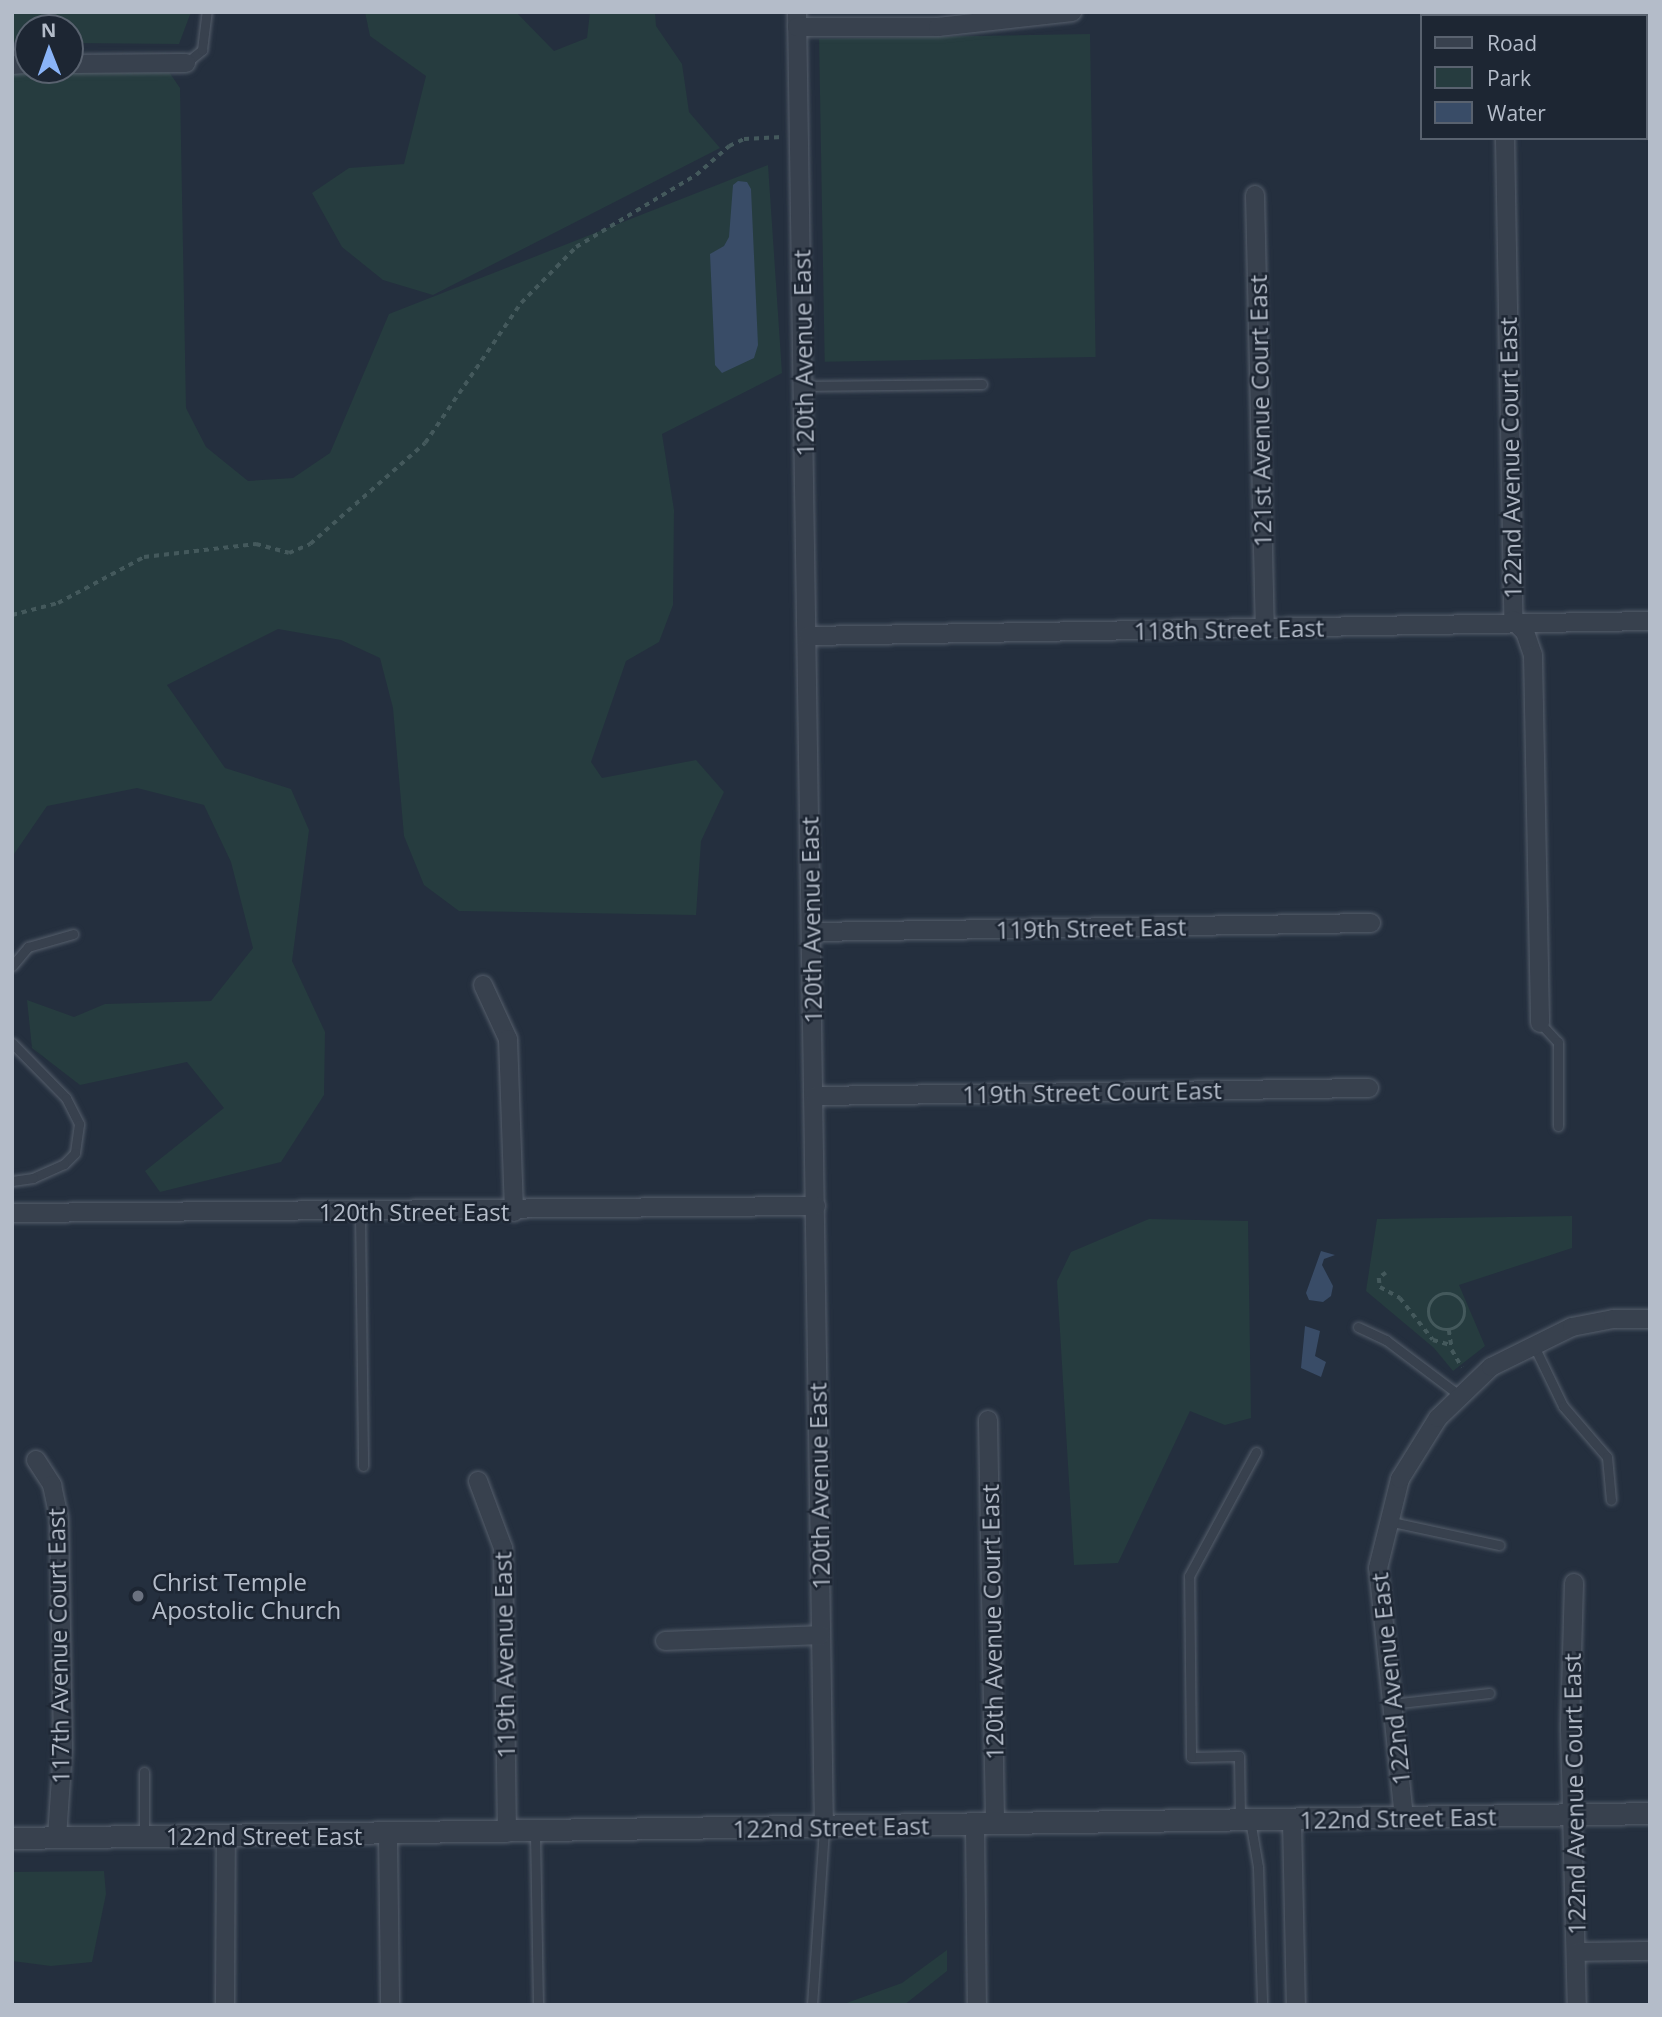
<!DOCTYPE html>
<style>
body{margin:0}
#map{position:relative;width:1662px;height:2017px;overflow:hidden;background:#242f3e;font-family:"Open Sans",sans-serif}
div>[style]{position:absolute}
.green>*{inset:0;background:#263c3f;transform-origin:0 0}
.water>*{inset:0;background:#394c67}
.path>*{height:3.5px;margin-top:-1.75px;transform-origin:0;background:repeating-linear-gradient(90deg,#44595c 0 5px,transparent 0 10px)}
.path>.ring{margin:-1.75px;padding:0;box-sizing:content-box;background:none;border:3.5px solid #44595c;border-radius:50%}
.roads{filter:drop-shadow(0 0 2px #565f6c) drop-shadow(0 0 2px #565f6c)}
.service>*{height:9px;margin:-4.5px;padding:0 4.5px;transform-origin:4.5px;border-radius:4.5px;background:#38414e}
.minor>*{height:18px;margin:-9px;padding:0 9px;transform-origin:9px;border-radius:9px;background:#38414e}
.tertiary>*{height:21px;margin:-10.5px;padding:0 10.5px;transform-origin:10.5px;border-radius:10.5px;background:#38414e}
.dots>*{width:19px;height:19px;translate:-50% -50%;box-sizing:border-box;border:4px solid #1d2633;border-radius:50%}
span{translate:-50% -50%;white-space:nowrap;text-align:center;line-height:1.15;-webkit-text-stroke:5px #1d2633;paint-order:stroke}
.street-label{font-size:24px;color:#b4bcc9}
.poi-label{font-size:24px;color:#b4bcc9}
.left{translate:0 -50%;text-align:left}
.frame{position:absolute;inset:0;border:14px solid #b4bcc9;pointer-events:none}
.legend{position:absolute;left:1420px;top:14px;width:228px;height:126px;box-sizing:border-box;background:#1d2633;border:2px solid #59626f;margin:0;padding:9px 12px;list-style:none;font-size:21px;color:#b4bcc9}
.legend li{display:flex;align-items:center;gap:14px;height:35px}
.legend b{width:35px;border:2px solid #59626f}
.north{position:absolute;left:14px;top:14px;width:70px;height:70px;box-sizing:border-box;background:#1d2633;border:2px solid #59626f;border-radius:50%;rotate:359deg;font-size:19px;font-weight:700;line-height:28px;text-align:center;color:#b4bcc9}
.north::after{content:'';display:block;margin:auto;width:24px;height:32px;background:#8ab4f8;clip-path:polygon(50% 0,100% 100%,50% 72%,0 100%)}
</style>
<div id="map">
<div class="green">
<div style="clip-path:polygon(12px 12px,191px 12px,179px 44px,70px 43px,70px 28px,28px 28px,28px 42px,12px 42px)"></div>
<div style="clip-path:polygon(365px 12px,516px 12px,554px 51px,587px 38px,590px 12px,655px 12px,656px 26px,682px 64px,689px 112px,720px 148px,433px 295px,383px 280px,342px 247px,312px 193px,349px 168px,404px 164px,426px 76px,370px 36px)"></div>
<div style="left:1090px;top:34px;width:323px;height:271px;rotate:89deg"></div>
<div style="clip-path:polygon(12px 72px,169px 72px,180px 88px,186px 408px,206px 447px,248px 481px,293px 478px,330px 453px,389px 314px,768px 165px,782px 373px,662px 434px,674px 510px,673px 605px,659px 642px,626px 661px,591px 762px,602px 778px,696px 760px,724px 792px,701px 841px,696px 915px,459px 911px,424px 885px,404px 836px,393px 708px,380px 658px,341px 640px,278px 629px,167px 685px,225px 768px,291px 789px,309px 830px,292px 961px,325px 1032px,324px 1095px,281px 1162px,160px 1192px,145px 1171px,224px 1108px,187px 1062px,80px 1085px,32px 1048px,27px 1000px,74px 1017px,105px 1004px,211px 1001px,253px 948px,231px 862px,204px 805px,137px 788px,47px 806px,12px 857px)"></div>
<div style="clip-path:polygon(1572px 1216px,1572px 1248px,1459px 1285px,1485px 1346px,1453px 1371px,1434px 1348px,1366px 1291px,1377px 1219px)"></div>
<div style="clip-path:polygon(1149px 1219px,1248px 1221px,1251px 1418px,1225px 1425px,1190px 1411px,1118px 1563px,1074px 1565px,1057px 1281px,1071px 1252px)"></div>
<div style="clip-path:polygon(104px 1871px,106px 1894px,92px 1962px,51px 1966px,12px 1961px,12px 1872px)"></div>
<div style="clip-path:polygon(947px 1950px,947px 1971px,904px 2005px,841px 2005px,902px 1983px)"></div>
</div>
<div class="water">
<div style="clip-path:polygon(738px 181px,747px 182px,751px 189px,758px 345px,754px 358px,722px 373px,715px 365px,710px 254px,724px 246px,729px 237px,733px 185px)"></div>
<div style="clip-path:polygon(1321px 1251px,1335px 1255px,1324px 1259px,1322px 1265px,1333px 1286px,1331px 1296px,1323px 1302px,1309px 1300px,1306px 1293px)"></div>
<div style="clip-path:polygon(1305px 1326px,1320px 1331px,1315px 1356px,1326px 1362px,1321px 1377px,1301px 1368px)"></div>
</div>
<div class="path">
<div style="left:12px;top:615px;width:48px;rotate:-14.6deg"></div>
<div style="left:58px;top:603px;width:98px;rotate:-28.1deg"></div>
<div style="left:144px;top:557px;width:113px;rotate:-6.6deg"></div>
<div style="left:256px;top:544px;width:34px;rotate:15deg"></div>
<div style="left:289px;top:553px;width:23px;rotate:-23deg"></div>
<div style="left:310px;top:544px;width:153px;rotate:-41.3deg"></div>
<div style="left:425px;top:443px;width:170px;rotate:-55.6deg"></div>
<div style="left:521px;top:303px;width:78px;rotate:-45.5deg"></div>
<div style="left:576px;top:247px;width:140px;rotate:-31deg"></div>
<div style="left:696px;top:175px;width:44px;rotate:-41.3deg"></div>
<div style="left:729px;top:146px;width:17px;rotate:-25deg"></div>
<div style="left:744px;top:139px;width:39px;rotate:-3deg"></div>
<div style="left:1386px;top:1273px;width:9px;rotate:144deg"></div>
<div style="left:1379px;top:1278px;width:9px;rotate:84deg"></div>
<div style="left:1380px;top:1287px;width:23px;rotate:29deg"></div>
<div style="left:1400px;top:1298px;width:53px;rotate:51.8deg"></div>
<div style="left:1433px;top:1340px;width:19px;rotate:16deg"></div>
<div class="ring" style="left:1429px;top:1294px;width:32.5px;height:32.5px"></div>
<div style="left:1449px;top:1330px;width:20px;rotate:81deg"></div>
<div style="left:1452px;top:1350px;width:20px;rotate:60deg"></div>
</div>
<div class="roads">
<div class="service">
<div style="left:186px;top:63px;width:21px;rotate:-39deg"></div>
<div style="left:202px;top:50px;width:38px;rotate:-83deg"></div>
<div style="left:804px;top:386px;width:178px;rotate:-0.6deg"></div>
<div style="left:12px;top:966px;width:25px;rotate:-50deg"></div>
<div style="left:28px;top:947px;width:47px;rotate:-16.1deg"></div>
<div style="left:1540px;top:1023px;width:26px;rotate:47deg"></div>
<div style="left:1558px;top:1042px;width:84px;rotate:90deg"></div>
<div style="left:12px;top:1043px;width:77px;rotate:45.5deg"></div>
<div style="left:66px;top:1098px;width:29px;rotate:63deg"></div>
<div style="left:79px;top:1124px;width:29px;rotate:98deg"></div>
<div style="left:75px;top:1153px;width:16px;rotate:135deg"></div>
<div style="left:64px;top:1164px;width:34px;rotate:156deg"></div>
<div style="left:33px;top:1178px;width:21px;rotate:172deg"></div>
<div style="left:360px;top:1213px;width:253px;rotate:89.3deg"></div>
<div style="left:1358px;top:1327px;width:31px;rotate:25deg"></div>
<div style="left:1386px;top:1340px;width:91px;rotate:37deg"></div>
<div style="left:1533px;top:1344px;width:69px;rotate:64.2deg"></div>
<div style="left:1563px;top:1406px;width:67px;rotate:49.2deg"></div>
<div style="left:1607px;top:1457px;width:43px;rotate:84.7deg"></div>
<div style="left:1388px;top:1521px;width:114px;rotate:12.2deg"></div>
<div style="left:1391px;top:1704px;width:99px;rotate:-6.4deg"></div>
<div style="left:144px;top:1772px;width:63px;rotate:90deg"></div>
<div style="left:1240px;top:1819px;width:63px;rotate:-90.9deg"></div>
<div style="left:1239px;top:1756px;width:48px;rotate:178.8deg"></div>
<div style="left:1191px;top:1757px;width:181px;rotate:-90.6deg"></div>
<div style="left:1189px;top:1576px;width:141px;rotate:-61.6deg"></div>
<div style="left:1250px;top:1820px;width:48px;rotate:80.3deg"></div>
<div style="left:1258px;top:1867px;width:138px;rotate:88.3deg"></div>
<div style="left:535px;top:1833px;width:172px;rotate:89deg"></div>
<div style="left:812px;top:2005px;width:178px;rotate:-86.1deg"></div>
</div>
<div class="minor">
<div style="left:797px;top:12px;width:1815px;rotate:89.15deg"></div>
<div style="left:1500px;top:12px;width:4px;rotate:90deg"></div>
<div style="left:797px;top:27px;width:141px"></div>
<div style="left:938px;top:27px;width:135px;rotate:-6.4deg"></div>
<div style="left:70px;top:64px;width:116px;rotate:-0.5deg"></div>
<div style="left:12px;top:65px;width:16px;rotate:-4deg"></div>
<div style="left:1646px;top:126px;width:4px"></div>
<div style="left:1505px;top:138px;width:482px;rotate:89deg"></div>
<div style="left:1513px;top:620px;width:17px;rotate:45deg"></div>
<div style="left:1525px;top:632px;width:24px;rotate:71deg"></div>
<div style="left:1533px;top:655px;width:368px;rotate:88.9deg"></div>
<div style="left:1255px;top:195px;width:433px;rotate:88.7deg"></div>
<div style="left:808px;top:636px;width:842px;rotate:-1.02deg"></div>
<div style="left:811px;top:932px;width:560px;rotate:-0.92deg"></div>
<div style="left:483px;top:985px;width:60px;rotate:65.2deg"></div>
<div style="left:508px;top:1039px;width:173px;rotate:88deg"></div>
<div style="left:815px;top:1096px;width:554px;rotate:-0.83deg"></div>
<div style="left:12px;top:1213px;width:804px;rotate:-0.5deg"></div>
<div style="left:988px;top:1420px;width:404px;rotate:89deg"></div>
<div style="left:36px;top:1460px;width:30px;rotate:57deg"></div>
<div style="left:52px;top:1485px;width:34px;rotate:78deg"></div>
<div style="left:59px;top:1518px;width:231px;rotate:89deg"></div>
<div style="left:63px;top:1749px;width:89px;rotate:93.9deg"></div>
<div style="left:478px;top:1481px;width:72px;rotate:69.5deg"></div>
<div style="left:503px;top:1548px;width:285px;rotate:89.2deg"></div>
<div style="left:1574px;top:1583px;width:145px;rotate:91.6deg"></div>
<div style="left:1570px;top:1728px;width:277px;rotate:88.6deg"></div>
<div style="left:665px;top:1641px;width:156px;rotate:-2.2deg"></div>
<div style="left:1404px;top:1818px;width:251px;rotate:-95.9deg"></div>
<div style="left:1378px;top:1568px;width:92px;rotate:-76.1deg"></div>
<div style="left:1400px;top:1479px;width:72px;rotate:-58.1deg"></div>
<div style="left:1438px;top:1418px;width:74px;rotate:-43.9deg"></div>
<div style="left:1491px;top:1367px;width:90px;rotate:-26.3deg"></div>
<div style="left:1572px;top:1327px;width:42px;rotate:-11deg"></div>
<div style="left:1613px;top:1319px;width:37px"></div>
<div style="left:1292px;top:1820px;width:185px;rotate:88.8deg"></div>
<div style="left:975px;top:1825px;width:180px;rotate:89.4deg"></div>
<div style="left:388px;top:1835px;width:170px;rotate:89.3deg"></div>
<div style="left:1577px;top:1952px;width:73px;rotate:-0.8deg"></div>
<div style="left:225px;top:2005px;width:168px;rotate:-89.7deg"></div>
</div>
<div class="tertiary">
<div style="left:12px;top:1838px;width:1638px;rotate:-0.87deg"></div>
</div>
</div>
<div class="dots">
<div style="left:138px;top:1596px;background:#6b7280"></div>
</div>
<div class="street-label">
<span style="left:803px;top:353px;rotate:-91deg">120th Avenue East</span>
<span style="left:1260px;top:411px;rotate:-91deg">121st Avenue Court East</span>
<span style="left:1510px;top:458px;rotate:-91deg">122nd Avenue Court East</span>
<span style="left:1229px;top:629px;rotate:-1deg">118th Street East</span>
<span style="left:811px;top:920px;rotate:-91deg">120th Avenue East</span>
<span style="left:1091px;top:928px;rotate:-1deg">119th Street East</span>
<span style="left:1092px;top:1092px;rotate:-1deg">119th Street Court East</span>
<span style="left:414px;top:1212px">120th Street East</span>
<span style="left:819px;top:1486px;rotate:-91deg">120th Avenue East</span>
<span style="left:992px;top:1622px;rotate:-91deg">120th Avenue Court East</span>
<span style="left:58px;top:1646px;rotate:-91deg">117th Avenue Court East</span>
<span style="left:504px;top:1655px;rotate:-91deg">119th Avenue East</span>
<span style="left:1390px;top:1679px;rotate:-96deg">122nd Avenue East</span>
<span style="left:1574px;top:1794px;rotate:-91deg">122nd Avenue Court East</span>
<span style="left:1398px;top:1818px;rotate:-1deg">122nd Street East</span>
<span style="left:831px;top:1827px;rotate:-1deg">122nd Street East</span>
<span style="left:264px;top:1836px">122nd Street East</span>
</div>
<div class="poi-label">
<span class="left" style="left:152px;top:1596px">Christ Temple<br>Apostolic Church</span>
</div>
<div class="frame"></div>
<ul class="legend">
<li><b style="height:9px;background:#38414e"></b>Road</li>
<li><b style="height:19px;background:#263c3f"></b>Park</li>
<li><b style="height:19px;background:#394c67"></b>Water</li>
</ul>
<div class="north">N</div>
</div>
